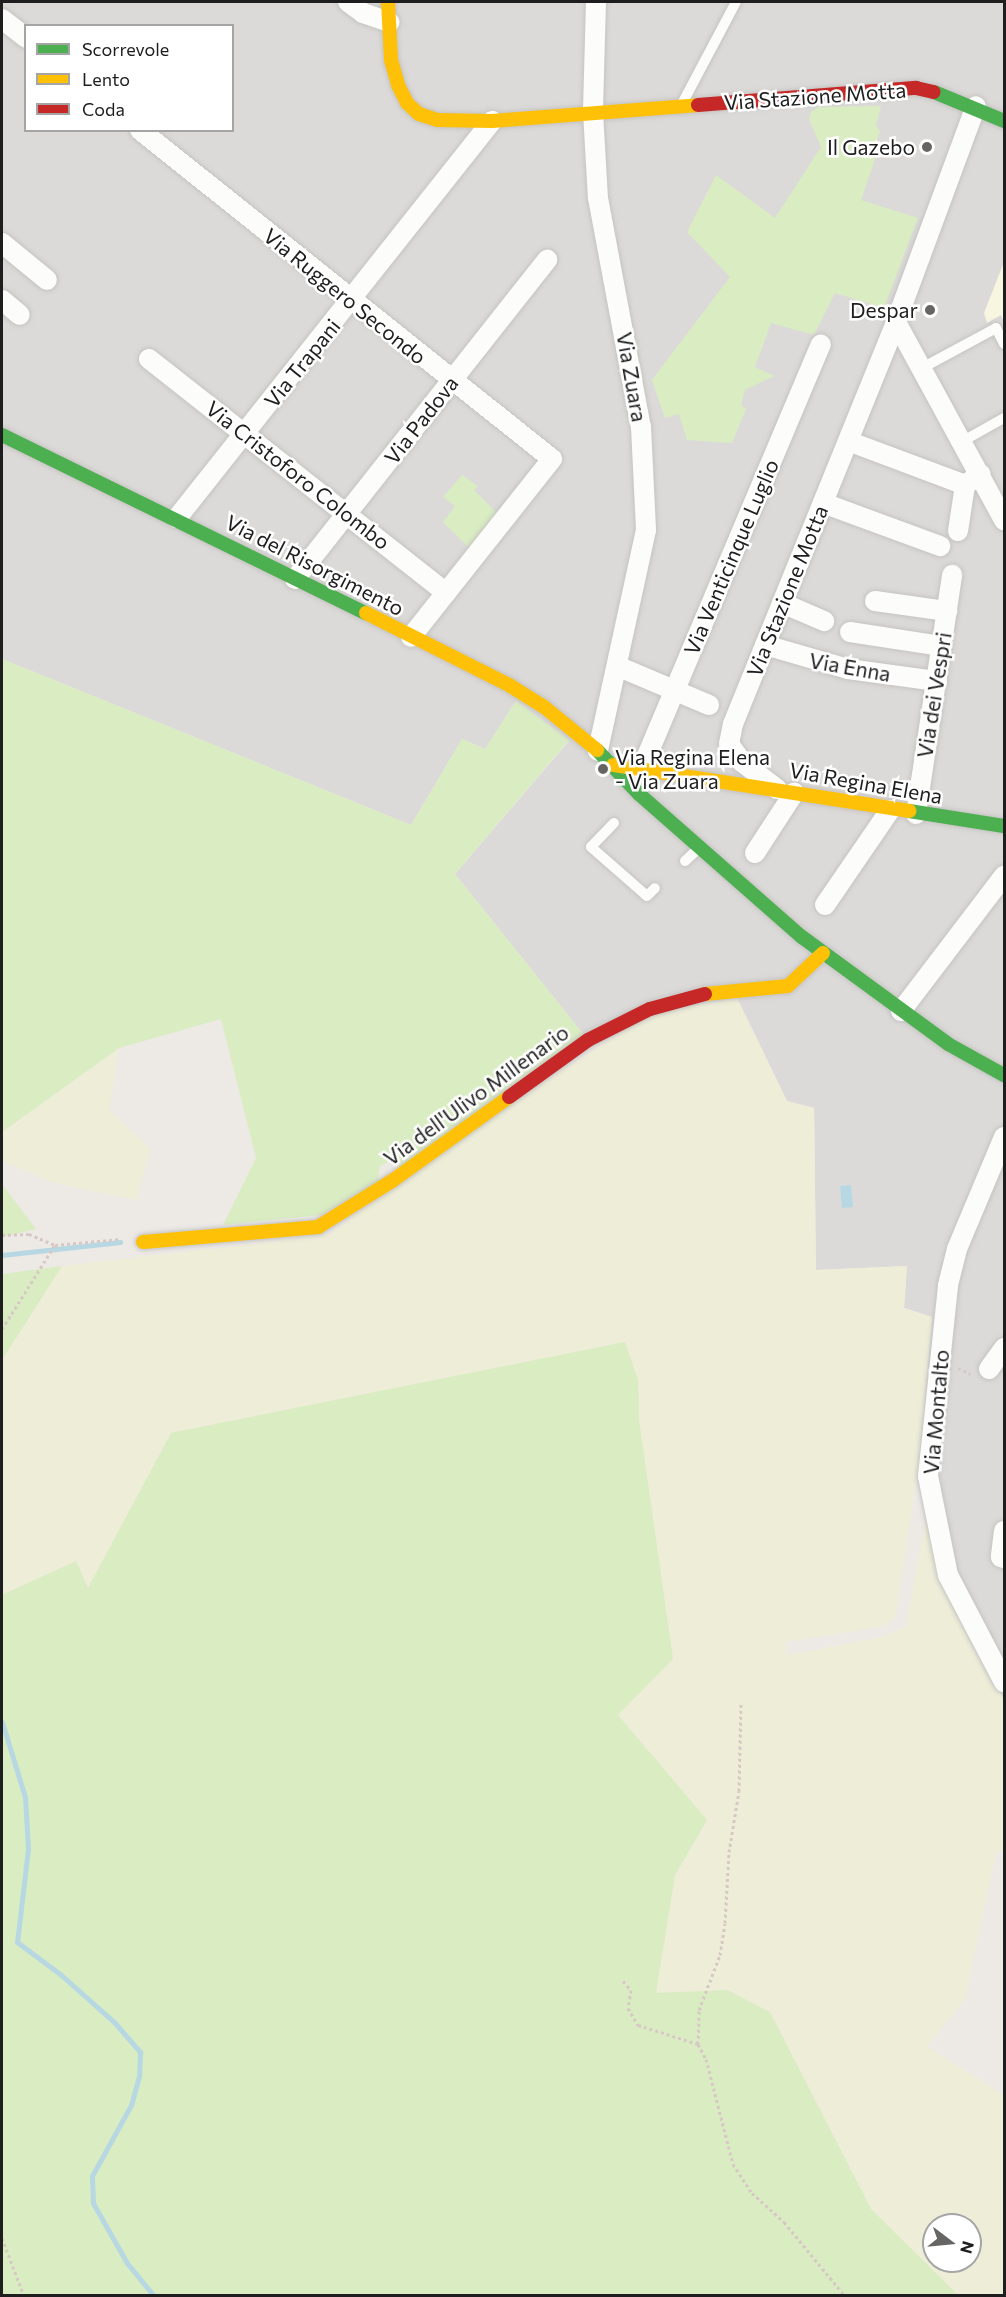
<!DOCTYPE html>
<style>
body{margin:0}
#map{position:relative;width:1006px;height:2297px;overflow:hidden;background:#edeae6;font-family:Commissioner,sans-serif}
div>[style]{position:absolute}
.residential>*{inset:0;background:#dcdad8}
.education>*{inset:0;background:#f7f6e0}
.farmland>*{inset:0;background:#ededd8}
.grass>*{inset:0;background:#d9ecc2}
.water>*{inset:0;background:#b7d8e2;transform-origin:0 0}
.stream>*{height:5px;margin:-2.5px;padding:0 2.5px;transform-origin:2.5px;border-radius:2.5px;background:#b7d8e2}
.path>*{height:3px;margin-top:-1.5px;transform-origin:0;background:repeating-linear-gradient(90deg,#d7c8c5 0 3px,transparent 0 6px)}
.roads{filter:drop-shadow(0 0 2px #c5c4c2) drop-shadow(0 0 2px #c5c4c2)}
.lane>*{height:10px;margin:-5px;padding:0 5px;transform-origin:5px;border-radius:5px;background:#fcfcfb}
.street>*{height:20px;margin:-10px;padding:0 10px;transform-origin:10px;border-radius:10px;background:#fcfcfb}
.fast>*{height:14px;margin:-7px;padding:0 7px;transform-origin:7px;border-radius:7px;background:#4caf50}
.slow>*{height:14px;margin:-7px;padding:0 7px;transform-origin:7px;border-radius:7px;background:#ffc107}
.jam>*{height:14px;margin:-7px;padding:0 7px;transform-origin:7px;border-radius:7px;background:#c62828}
.dots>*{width:16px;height:16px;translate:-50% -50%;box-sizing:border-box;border:3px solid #fff;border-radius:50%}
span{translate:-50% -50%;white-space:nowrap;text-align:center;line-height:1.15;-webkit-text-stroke:5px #fff;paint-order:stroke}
.street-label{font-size:21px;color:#1e1e1e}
.poi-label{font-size:21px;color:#1e1e1e}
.right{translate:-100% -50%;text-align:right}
.left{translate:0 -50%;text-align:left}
.frame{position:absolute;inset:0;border:3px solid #1e1e1e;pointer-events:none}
.legend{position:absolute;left:24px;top:24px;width:210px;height:108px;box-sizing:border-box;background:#fff;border:2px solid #a5a5a5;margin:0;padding:8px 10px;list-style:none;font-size:18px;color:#1e1e1e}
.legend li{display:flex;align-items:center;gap:12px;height:30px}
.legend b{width:30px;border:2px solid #a5a5a5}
.north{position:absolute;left:922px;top:2213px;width:60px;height:60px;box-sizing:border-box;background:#fff;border:2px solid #a5a5a5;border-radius:50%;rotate:106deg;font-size:16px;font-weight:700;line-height:24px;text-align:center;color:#1e1e1e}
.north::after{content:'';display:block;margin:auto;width:21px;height:27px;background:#666564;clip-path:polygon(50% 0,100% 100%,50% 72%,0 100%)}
</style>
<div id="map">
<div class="residential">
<div style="clip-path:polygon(evenodd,2px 2px,1004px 2px,1004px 1700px,939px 1575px,919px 1462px,932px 1317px,904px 1308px,907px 1266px,816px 1270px,814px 1108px,787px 1101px,737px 998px,584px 1035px,455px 874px,569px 741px,516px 701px,485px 749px,462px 739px,411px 825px,2px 659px,2px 2px,26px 26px,232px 26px,232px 130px,26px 130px,26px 26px)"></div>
</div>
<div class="education">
<div style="clip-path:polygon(1004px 262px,1004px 322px,1001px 315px,987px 323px,984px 313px)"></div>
</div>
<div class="farmland">
<div style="clip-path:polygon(evenodd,737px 998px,787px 1101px,814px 1108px,816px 1270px,907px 1266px,904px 1308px,932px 1317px,919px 1462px,895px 1619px,879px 1627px,785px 1642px,788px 1655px,882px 1637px,906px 1627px,928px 1506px,939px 1575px,1004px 1700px,1004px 1852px,996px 1852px,965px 1999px,927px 2047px,1004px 2095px,1004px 2295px,958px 2295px,871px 2209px,770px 2012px,727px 1990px,655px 1994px,675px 1875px,707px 1820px,618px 1715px,639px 1420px,638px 1380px,88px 1588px,76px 1561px,2px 1595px,2px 1360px,62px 1266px,328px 1235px,491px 1117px,651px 1013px,737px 998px,934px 2225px,970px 2225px,970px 2261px,934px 2261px,934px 2225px)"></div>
<div style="clip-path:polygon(119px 1048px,109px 1110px,151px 1149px,136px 1200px,54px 1183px,2px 1161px,2px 1132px)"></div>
</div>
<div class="grass">
<div style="clip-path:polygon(881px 106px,876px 125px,880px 131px,873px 150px,877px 153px,861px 200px,918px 218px,884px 308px,835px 293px,814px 335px,771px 323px,755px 367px,774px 376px,745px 390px,741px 405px,746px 409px,732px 443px,687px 440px,679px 414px,665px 418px,652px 380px,730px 277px,687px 232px,716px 175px,775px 218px,821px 147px,809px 119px,811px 112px,818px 107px)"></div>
<div style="clip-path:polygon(462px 475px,478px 486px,474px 490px,498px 514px,470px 549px,443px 522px,455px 506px,443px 497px)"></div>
<div style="clip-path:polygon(2px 659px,411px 825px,462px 739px,485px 749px,516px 701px,569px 740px,455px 874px,584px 1035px,399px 1168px,390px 1161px,380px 1166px,378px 1182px,321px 1215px,223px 1225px,256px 1158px,221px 1019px,119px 1048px,2px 1132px)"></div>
<div style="clip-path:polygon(2px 1184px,36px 1229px,2px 1237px)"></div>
<div style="clip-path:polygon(62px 1266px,2px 1360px,2px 1274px)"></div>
<div style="clip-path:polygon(625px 1342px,638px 1380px,639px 1420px,673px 1659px,618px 1715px,707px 1820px,675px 1875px,656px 1993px,727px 1990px,770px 2012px,871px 2209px,958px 2295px,2px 2295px,2px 1595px,76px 1561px,88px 1588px,171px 1433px)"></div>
</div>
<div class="water">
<div style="left:851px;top:1185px;width:22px;height:11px;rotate:85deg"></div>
</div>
<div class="stream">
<div style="left:2px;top:1255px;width:119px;rotate:-6.3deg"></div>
<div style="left:2px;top:1722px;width:78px;rotate:73deg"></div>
<div style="left:25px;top:1797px;width:52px;rotate:86.7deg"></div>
<div style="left:28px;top:1849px;width:94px;rotate:96.7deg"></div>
<div style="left:17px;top:1942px;width:54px;rotate:36.7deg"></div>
<div style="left:60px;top:1974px;width:72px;rotate:41.6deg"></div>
<div style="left:114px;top:2022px;width:40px;rotate:49deg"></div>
<div style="left:140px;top:2052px;width:24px;rotate:92deg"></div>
<div style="left:139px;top:2076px;width:30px;rotate:105deg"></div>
<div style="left:131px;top:2105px;width:81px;rotate:118.8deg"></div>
<div style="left:92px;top:2176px;width:27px;rotate:88deg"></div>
<div style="left:93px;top:2203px;width:69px;rotate:60.5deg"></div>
<div style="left:127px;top:2263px;width:43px;rotate:50.7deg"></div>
</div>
<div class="path">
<div style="left:2px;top:1235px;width:27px;rotate:-2deg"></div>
<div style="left:29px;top:1234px;width:28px;rotate:23deg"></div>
<div style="left:2px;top:1329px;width:99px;rotate:-57.8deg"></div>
<div style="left:55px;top:1245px;width:66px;rotate:-5.2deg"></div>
<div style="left:958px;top:1368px;width:14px;rotate:25deg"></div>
<div style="left:623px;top:1981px;width:12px;rotate:48deg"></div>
<div style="left:631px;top:1990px;width:18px;rotate:99deg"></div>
<div style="left:628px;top:2008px;width:20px;rotate:60deg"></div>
<div style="left:638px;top:2025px;width:63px;rotate:17.6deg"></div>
<div style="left:698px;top:2044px;width:17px;rotate:62deg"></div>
<div style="left:706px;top:2059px;width:108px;rotate:75.6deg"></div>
<div style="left:733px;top:2164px;width:35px;rotate:57deg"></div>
<div style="left:752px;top:2193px;width:43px;rotate:42.2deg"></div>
<div style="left:784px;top:2222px;width:96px;rotate:50.5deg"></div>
<div style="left:698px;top:2044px;width:34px;rotate:-88deg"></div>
<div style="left:699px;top:2010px;width:59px;rotate:-69.1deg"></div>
<div style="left:720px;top:1955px;width:32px;rotate:-81deg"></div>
<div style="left:725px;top:1923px;width:71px;rotate:-86.8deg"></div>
<div style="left:729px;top:1852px;width:62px;rotate:-80.7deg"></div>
<div style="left:739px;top:1791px;width:87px;rotate:-88.7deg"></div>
<div style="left:2px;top:2238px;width:62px;rotate:69.2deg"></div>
</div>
<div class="roads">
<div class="lane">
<div style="left:683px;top:102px;width:113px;rotate:-62.1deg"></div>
<div style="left:922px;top:368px;width:84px;rotate:-28.4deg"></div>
<div style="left:996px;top:328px;width:18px;rotate:63deg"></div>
<div style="left:963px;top:441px;width:47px;rotate:-29.3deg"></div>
<div style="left:614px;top:823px;width:33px;rotate:134deg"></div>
<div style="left:591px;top:847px;width:74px;rotate:41.2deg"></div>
<div style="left:647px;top:896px;width:11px;rotate:-45deg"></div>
<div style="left:685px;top:861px;width:18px;rotate:-43deg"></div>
</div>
<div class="street">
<div style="left:348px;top:2px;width:19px;rotate:36deg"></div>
<div style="left:363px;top:13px;width:28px;rotate:19deg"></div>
<div style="left:596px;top:2px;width:110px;rotate:91.6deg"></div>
<div style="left:593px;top:112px;width:86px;rotate:86.7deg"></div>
<div style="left:598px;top:198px;width:233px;rotate:79.4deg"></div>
<div style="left:641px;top:427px;width:103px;rotate:87.2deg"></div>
<div style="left:646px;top:530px;width:226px;rotate:102.3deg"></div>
<div style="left:2px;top:19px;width:31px;rotate:38deg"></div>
<div style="left:140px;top:130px;width:527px;rotate:38.61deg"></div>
<div style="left:552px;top:459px;width:227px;rotate:128.4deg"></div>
<div style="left:2px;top:243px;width:58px;rotate:39.4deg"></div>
<div style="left:2px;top:300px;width:23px;rotate:40deg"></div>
<div style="left:896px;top:322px;width:226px;rotate:61.4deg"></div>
<div style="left:149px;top:359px;width:378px;rotate:38.2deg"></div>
<div style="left:848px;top:441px;width:125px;rotate:20.6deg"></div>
<div style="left:965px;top:485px;width:19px;rotate:-35deg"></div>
<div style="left:823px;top:503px;width:125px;rotate:20.2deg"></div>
<div style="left:177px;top:518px;width:507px;rotate:-51.57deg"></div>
<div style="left:958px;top:531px;width:47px;rotate:-81.3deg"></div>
<div style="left:295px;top:579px;width:407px;rotate:-51.7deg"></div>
<div style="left:875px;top:601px;width:73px;rotate:7.9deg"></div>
<div style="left:782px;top:603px;width:46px;rotate:23.2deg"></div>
<div style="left:850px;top:632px;width:93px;rotate:8.7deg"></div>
<div style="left:765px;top:645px;width:86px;rotate:16.1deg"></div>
<div style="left:848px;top:669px;width:90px;rotate:7.7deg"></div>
<div style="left:617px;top:666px;width:100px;rotate:23deg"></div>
<div style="left:641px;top:770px;width:462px;rotate:-67.1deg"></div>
<div style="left:777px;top:789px;width:44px;rotate:-142.4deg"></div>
<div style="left:742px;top:762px;width:22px;rotate:-126deg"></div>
<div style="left:729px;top:744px;width:20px;rotate:-79deg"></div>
<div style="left:733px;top:724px;width:434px;rotate:-67.9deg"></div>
<div style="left:896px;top:322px;width:230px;rotate:-69.7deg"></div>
<div style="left:916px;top:814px;width:242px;rotate:-81.4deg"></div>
<div style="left:755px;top:853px;width:72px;rotate:-57deg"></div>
<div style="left:825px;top:905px;width:115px;rotate:-55.6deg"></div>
<div style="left:901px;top:1011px;width:170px;rotate:-52.7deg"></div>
<div style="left:1004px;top:1137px;width:121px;rotate:112.8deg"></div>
<div style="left:957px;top:1249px;width:38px;rotate:104deg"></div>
<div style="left:948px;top:1286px;width:191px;rotate:96deg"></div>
<div style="left:928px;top:1476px;width:101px;rotate:78.6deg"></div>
<div style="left:948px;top:1575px;width:121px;rotate:62.4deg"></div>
<div style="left:989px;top:1369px;width:26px;rotate:-54deg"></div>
<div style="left:1004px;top:1531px;width:26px;rotate:97deg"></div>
<div style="left:1001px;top:1557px;width:3px;rotate:18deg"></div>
</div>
<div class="fast">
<div style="left:934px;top:92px;width:76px;rotate:22.5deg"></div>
<div style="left:2px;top:435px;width:405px;rotate:26.1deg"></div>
<div style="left:597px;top:750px;width:61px;rotate:46.3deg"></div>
<div style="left:639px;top:794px;width:217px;rotate:41.3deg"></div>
<div style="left:802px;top:937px;width:181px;rotate:36.2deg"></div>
<div style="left:948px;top:1044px;width:64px;rotate:29deg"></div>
<div style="left:909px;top:811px;width:96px;rotate:9deg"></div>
</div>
<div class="slow">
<div style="left:388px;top:2px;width:58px;rotate:87deg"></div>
<div style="left:391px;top:60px;width:26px;rotate:74deg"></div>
<div style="left:398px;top:85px;width:20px;rotate:63deg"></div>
<div style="left:407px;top:103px;width:16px;rotate:43deg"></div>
<div style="left:419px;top:114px;width:19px;rotate:18deg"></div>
<div style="left:437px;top:120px;width:55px;rotate:1deg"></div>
<div style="left:492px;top:121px;width:207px;rotate:-4.4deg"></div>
<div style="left:366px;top:613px;width:160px;rotate:26.7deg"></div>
<div style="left:509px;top:685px;width:40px;rotate:32deg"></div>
<div style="left:543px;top:706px;width:70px;rotate:39.2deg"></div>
<div style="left:613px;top:765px;width:300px;rotate:8.8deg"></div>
<div style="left:705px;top:994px;width:83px;rotate:-5.5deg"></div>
<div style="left:788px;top:986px;width:48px;rotate:-43.3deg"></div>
<div style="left:143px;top:1242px;width:176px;rotate:-4.9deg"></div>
<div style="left:318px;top:1227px;width:87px;rotate:-31.9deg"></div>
<div style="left:392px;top:1181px;width:144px;rotate:-35.7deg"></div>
</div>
<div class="jam">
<div style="left:698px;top:105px;width:219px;rotate:-4.5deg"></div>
<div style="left:916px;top:88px;width:18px;rotate:13deg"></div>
<div style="left:509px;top:1097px;width:97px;rotate:-35.8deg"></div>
<div style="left:588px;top:1040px;width:69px;rotate:-26.6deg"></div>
<div style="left:650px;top:1009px;width:57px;rotate:-15.3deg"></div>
</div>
</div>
<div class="dots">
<div style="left:927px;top:147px;background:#666564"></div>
<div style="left:930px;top:310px;background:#666564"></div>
<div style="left:603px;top:769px;background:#666564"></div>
</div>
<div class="street-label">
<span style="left:815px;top:96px;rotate:-4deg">Via Stazione Motta</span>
<span style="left:345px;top:296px;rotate:39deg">Via Ruggero Secondo</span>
<span style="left:302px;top:363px;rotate:-51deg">Via Trapani</span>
<span style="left:632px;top:377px;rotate:80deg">Via Zuara</span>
<span style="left:421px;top:420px;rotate:-52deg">Via Padova</span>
<span style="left:298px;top:475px;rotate:38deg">Via Cristoforo Colombo</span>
<span style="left:731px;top:557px;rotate:-67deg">Via Venticinque Luglio</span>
<span style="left:315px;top:565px;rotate:27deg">Via del Risorgimento</span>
<span style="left:787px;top:591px;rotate:-68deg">Via Stazione Motta</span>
<span style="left:850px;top:667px;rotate:10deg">Via Enna</span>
<span style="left:934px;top:695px;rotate:-81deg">Via dei Vespri</span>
<span style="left:866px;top:783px;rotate:10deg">Via Regina Elena</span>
<span style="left:476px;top:1095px;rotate:-36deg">Via dell'Ulivo Millenario</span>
<span style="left:936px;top:1412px;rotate:-85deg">Via Montalto</span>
</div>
<div class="poi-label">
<span class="right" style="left:915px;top:147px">Il Gazebo</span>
<span class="right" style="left:918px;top:310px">Despar</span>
<span class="left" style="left:615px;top:769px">Via Regina Elena<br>- Via Zuara</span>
</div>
<div class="frame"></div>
<ul class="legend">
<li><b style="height:8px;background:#4caf50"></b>Scorrevole</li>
<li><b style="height:8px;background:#ffc107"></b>Lento</li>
<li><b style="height:8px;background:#c62828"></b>Coda</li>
</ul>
<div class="north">N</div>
</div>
